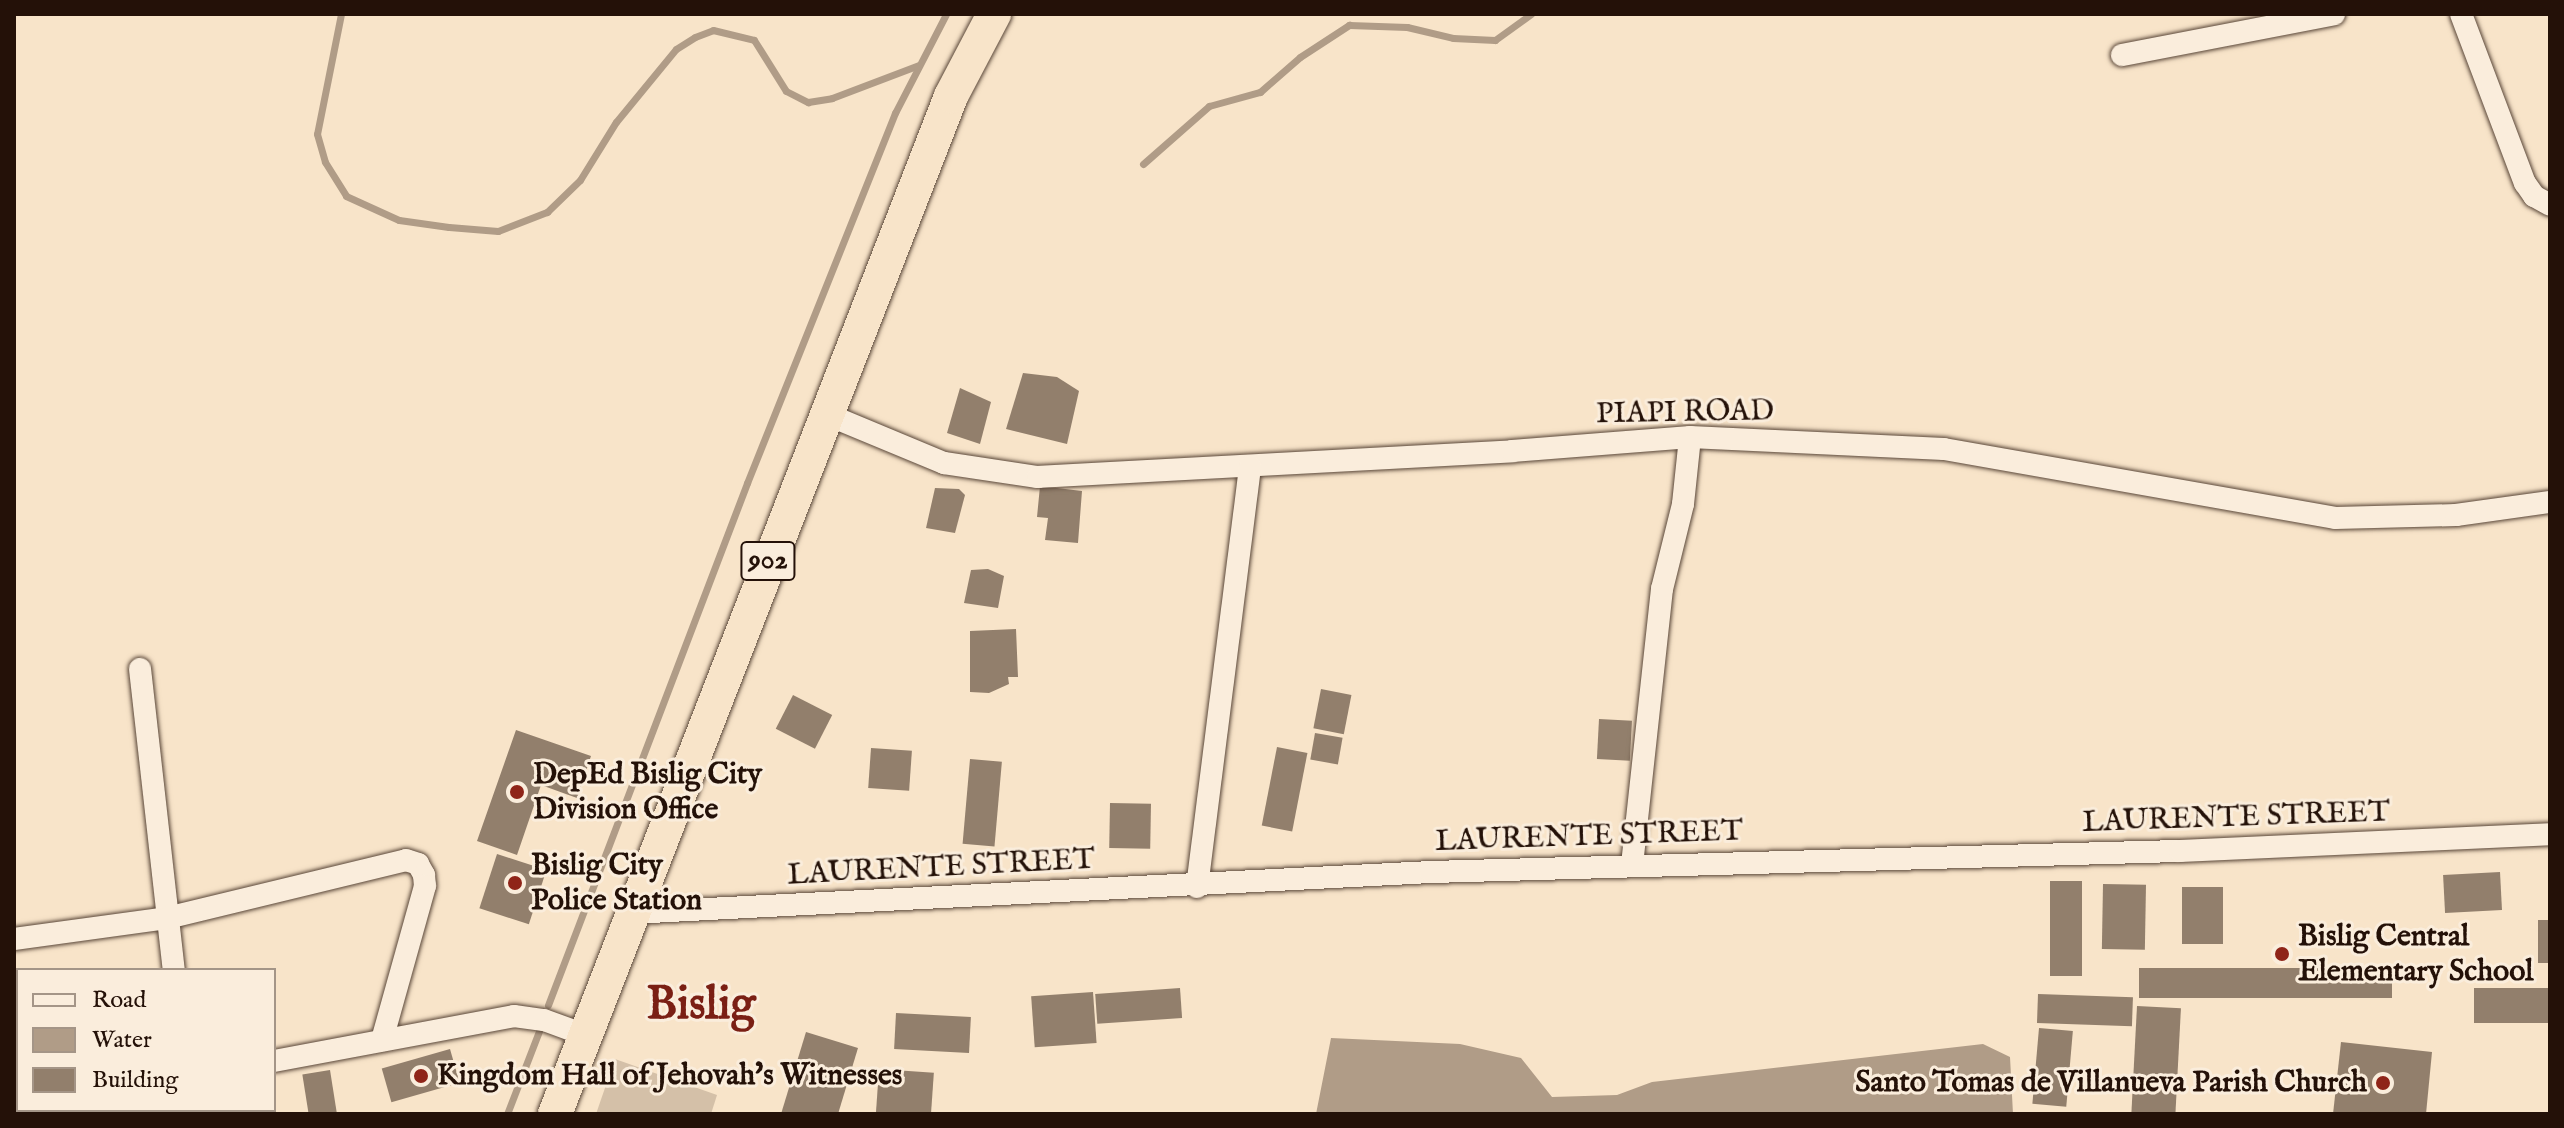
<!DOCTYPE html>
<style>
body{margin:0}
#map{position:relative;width:2564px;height:1128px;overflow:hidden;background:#f8e4c9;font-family:"IM FELL English",serif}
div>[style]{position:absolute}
.green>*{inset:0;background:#d4c0a8}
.water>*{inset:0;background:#b09c87}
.stream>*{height:7px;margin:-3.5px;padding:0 3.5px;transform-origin:3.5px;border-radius:3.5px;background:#b09c87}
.building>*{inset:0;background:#927f6c;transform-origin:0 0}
.roads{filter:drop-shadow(0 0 2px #594638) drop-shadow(0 0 2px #594638)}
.minor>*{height:22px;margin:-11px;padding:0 11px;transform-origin:11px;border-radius:11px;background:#faeddc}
.highway>*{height:34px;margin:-17px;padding:0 17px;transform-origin:17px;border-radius:17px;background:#f8e4c9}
.dots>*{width:22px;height:22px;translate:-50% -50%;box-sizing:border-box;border:4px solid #faeddc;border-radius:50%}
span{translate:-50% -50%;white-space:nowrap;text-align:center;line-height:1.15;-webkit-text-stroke:6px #faeddc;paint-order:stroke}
.shield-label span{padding:2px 6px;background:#faeddc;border:2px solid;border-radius:6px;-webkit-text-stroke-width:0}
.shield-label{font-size:28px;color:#241108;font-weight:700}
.street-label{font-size:30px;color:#241108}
.poi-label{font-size:30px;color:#241108;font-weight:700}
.left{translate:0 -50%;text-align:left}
.right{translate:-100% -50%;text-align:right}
.town-label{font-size:46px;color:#7a1f14;font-weight:700}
.frame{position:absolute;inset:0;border:16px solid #241108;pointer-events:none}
.legend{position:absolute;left:16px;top:968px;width:260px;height:144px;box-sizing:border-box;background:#faeddc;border:2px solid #a49587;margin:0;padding:10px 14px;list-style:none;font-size:24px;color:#241108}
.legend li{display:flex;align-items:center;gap:16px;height:40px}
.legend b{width:40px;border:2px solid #a49587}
</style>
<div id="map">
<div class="green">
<div style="clip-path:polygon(615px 1059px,717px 1095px,711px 1114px,596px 1114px)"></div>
</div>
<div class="water">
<div style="clip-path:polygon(1331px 1038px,1460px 1044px,1521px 1058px,1552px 1097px,1617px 1095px,1652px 1082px,1983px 1044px,2010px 1057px,2013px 1114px,1316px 1114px)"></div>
</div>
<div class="stream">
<div style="left:341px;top:14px;width:122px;rotate:101.3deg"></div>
<div style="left:317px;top:134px;width:29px;rotate:74deg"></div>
<div style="left:325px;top:162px;width:40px;rotate:58deg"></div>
<div style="left:346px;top:196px;width:58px;rotate:24.4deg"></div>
<div style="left:399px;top:220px;width:50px;rotate:8deg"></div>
<div style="left:449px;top:227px;width:49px;rotate:4.7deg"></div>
<div style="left:498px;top:231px;width:53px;rotate:-21.2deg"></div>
<div style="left:547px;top:212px;width:46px;rotate:-44.1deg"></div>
<div style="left:580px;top:180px;width:68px;rotate:-58.2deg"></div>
<div style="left:616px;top:122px;width:94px;rotate:-50.6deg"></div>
<div style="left:676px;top:49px;width:22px;rotate:-32deg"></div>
<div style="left:695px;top:37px;width:19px;rotate:-21deg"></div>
<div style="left:713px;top:30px;width:42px;rotate:13.7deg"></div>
<div style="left:754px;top:40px;width:60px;rotate:57.9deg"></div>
<div style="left:786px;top:91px;width:25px;rotate:27deg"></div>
<div style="left:808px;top:102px;width:24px;rotate:-9deg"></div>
<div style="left:832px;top:98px;width:93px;rotate:-20.8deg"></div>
<div style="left:1143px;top:164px;width:88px;rotate:-41.3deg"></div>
<div style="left:1209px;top:106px;width:53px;rotate:-15.4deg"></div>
<div style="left:1260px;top:92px;width:53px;rotate:-41.2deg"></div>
<div style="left:1300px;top:57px;width:59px;rotate:-33.1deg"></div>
<div style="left:1349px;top:25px;width:58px;rotate:2deg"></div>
<div style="left:1407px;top:27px;width:47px;rotate:13.4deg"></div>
<div style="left:1453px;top:38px;width:42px;rotate:2.7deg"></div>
<div style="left:1495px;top:40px;width:44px;rotate:-35.8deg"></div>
<div style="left:548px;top:1005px;width:559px;rotate:-69.13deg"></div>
<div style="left:747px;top:483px;width:399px;rotate:-68.2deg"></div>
<div style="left:895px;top:113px;width:111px;rotate:-62.7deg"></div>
<div style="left:507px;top:1114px;width:89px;rotate:-68.9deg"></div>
</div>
<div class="building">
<div style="clip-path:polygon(1023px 373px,1057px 377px,1079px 391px,1067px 444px,1006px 429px)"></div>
<div style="clip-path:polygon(960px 388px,991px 402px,980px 444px,947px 433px)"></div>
<div style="clip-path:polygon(1040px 486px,1082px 491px,1078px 543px,1045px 540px,1048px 518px,1037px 517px)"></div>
<div style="clip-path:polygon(935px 488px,959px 489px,965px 495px,955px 533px,926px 528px)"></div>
<div style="clip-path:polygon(988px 569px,1004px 576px,998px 608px,964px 603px,971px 570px)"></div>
<div style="clip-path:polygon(1016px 629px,1018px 677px,1008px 677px,1009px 684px,989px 693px,970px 692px,970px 631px)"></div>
<div style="left:1321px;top:689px;width:31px;height:40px;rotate:11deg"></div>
<div style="left:793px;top:695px;width:44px;height:38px;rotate:27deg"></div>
<div style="left:1599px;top:719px;width:33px;height:40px;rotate:3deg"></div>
<div style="clip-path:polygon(516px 730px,591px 756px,577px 798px,541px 785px,517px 855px,477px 841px)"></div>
<div style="left:1315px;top:733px;width:28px;height:27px;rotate:10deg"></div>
<div style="left:1277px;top:747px;width:31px;height:80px;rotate:11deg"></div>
<div style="left:871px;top:748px;width:41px;height:40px;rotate:4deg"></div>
<div style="left:970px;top:759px;width:32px;height:85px;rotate:5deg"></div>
<div style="left:1110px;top:803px;width:41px;height:45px;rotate:1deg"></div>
<div style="left:497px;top:854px;width:52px;height:57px;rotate:18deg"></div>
<div style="left:2500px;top:872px;width:38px;height:57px;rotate:87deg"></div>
<div style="left:2050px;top:881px;width:32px;height:95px"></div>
<div style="left:2103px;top:884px;width:43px;height:65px;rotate:1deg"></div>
<div style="left:2182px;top:887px;width:41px;height:57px"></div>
<div style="left:2538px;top:920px;width:12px;height:43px"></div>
<div style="left:2139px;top:968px;width:253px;height:30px"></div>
<div style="left:1180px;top:988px;width:30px;height:85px;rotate:86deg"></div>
<div style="left:2550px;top:988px;width:35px;height:76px;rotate:90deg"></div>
<div style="left:1093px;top:992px;width:51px;height:62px;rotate:86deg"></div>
<div style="left:2038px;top:994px;width:95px;height:29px;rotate:2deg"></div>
<div style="left:2137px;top:1006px;width:44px;height:108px;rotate:3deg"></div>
<div style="left:896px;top:1013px;width:75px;height:36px;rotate:3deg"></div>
<div style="left:2039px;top:1028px;width:34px;height:76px;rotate:5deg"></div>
<div style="clip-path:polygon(806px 1032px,858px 1048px,838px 1114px,781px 1114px)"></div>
<div style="clip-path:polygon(2341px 1042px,2432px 1052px,2426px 1114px,2333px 1114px)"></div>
<div style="left:450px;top:1049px;width:35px;height:71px;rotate:74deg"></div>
<div style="left:879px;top:1069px;width:55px;height:44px;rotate:4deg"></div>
<div style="left:330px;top:1070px;width:45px;height:28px;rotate:81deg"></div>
</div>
<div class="roads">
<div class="minor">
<div style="left:2461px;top:14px;width:181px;rotate:69.3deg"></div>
<div style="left:2525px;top:183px;width:16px;rotate:55deg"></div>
<div style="left:2534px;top:196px;width:18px;rotate:29deg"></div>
<div style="left:2122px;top:55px;width:216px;rotate:-10.9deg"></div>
<div style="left:826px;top:414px;width:128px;rotate:22.6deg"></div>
<div style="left:944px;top:463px;width:95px;rotate:8.5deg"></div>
<div style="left:1038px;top:477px;width:475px;rotate:-3.1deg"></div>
<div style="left:1512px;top:451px;width:179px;rotate:-4.5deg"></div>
<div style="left:1690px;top:437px;width:254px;rotate:2.7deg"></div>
<div style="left:1944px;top:449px;width:397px;rotate:10deg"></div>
<div style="left:2335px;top:518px;width:121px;rotate:-1.4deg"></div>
<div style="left:2456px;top:515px;width:95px;rotate:-7.9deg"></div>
<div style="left:140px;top:669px;width:303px;rotate:83.6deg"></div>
<div style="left:1632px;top:865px;width:278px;rotate:-83.8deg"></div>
<div style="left:1662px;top:589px;width:88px;rotate:-76.1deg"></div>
<div style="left:1683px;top:504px;width:67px;rotate:-84deg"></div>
<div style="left:1197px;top:887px;width:424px;rotate:-82.8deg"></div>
<div style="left:630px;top:913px;width:802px;rotate:-2.93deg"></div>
<div style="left:1431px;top:872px;width:749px;rotate:-1.61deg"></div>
<div style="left:2180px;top:851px;width:370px;rotate:-2.6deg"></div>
<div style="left:14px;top:939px;width:154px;rotate:-7.8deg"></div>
<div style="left:167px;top:918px;width:246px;rotate:-13.6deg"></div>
<div style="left:406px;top:860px;width:13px;rotate:18deg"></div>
<div style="left:418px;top:864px;width:13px;rotate:61deg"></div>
<div style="left:424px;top:875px;width:11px;rotate:85deg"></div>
<div style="left:425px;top:886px;width:160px;rotate:105.6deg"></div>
<div style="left:274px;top:1061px;width:244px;rotate:-10.6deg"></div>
<div style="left:514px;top:1016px;width:30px;rotate:8deg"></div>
<div style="left:544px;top:1020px;width:44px;rotate:20.1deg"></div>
<div style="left:14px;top:1106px;width:4px;rotate:-14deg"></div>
<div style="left:192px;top:1110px;width:4px;rotate:90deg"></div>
</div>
<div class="highway">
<div style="left:555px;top:1114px;width:1092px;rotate:-68.74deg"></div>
<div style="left:951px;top:96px;width:93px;rotate:-62.3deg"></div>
</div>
</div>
<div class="dots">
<div style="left:517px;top:792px;background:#8f2418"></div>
<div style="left:515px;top:883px;background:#8f2418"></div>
<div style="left:2282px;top:954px;background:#8f2418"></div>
<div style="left:421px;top:1076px;background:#8f2418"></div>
<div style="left:2383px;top:1083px;background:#8f2418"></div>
</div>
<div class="shield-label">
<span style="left:768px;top:561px">902</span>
</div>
<div class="street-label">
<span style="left:1685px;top:413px;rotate:-1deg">PIAPI ROAD</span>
<span style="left:2236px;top:818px;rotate:-2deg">LAURENTE STREET</span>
<span style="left:1589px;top:837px;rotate:-2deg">LAURENTE STREET</span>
<span style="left:941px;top:868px;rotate:-3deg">LAURENTE STREET</span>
</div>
<div class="poi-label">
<span class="left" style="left:533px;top:792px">DepEd Bislig City<br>Division Office</span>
<span class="left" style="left:531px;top:883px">Bislig City<br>Police Station</span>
<span class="left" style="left:2298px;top:954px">Bislig Central<br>Elementary School</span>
<span class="left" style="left:437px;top:1076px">Kingdom Hall of Jehovah's Witnesses</span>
<span class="right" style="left:2367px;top:1083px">Santo Tomas de Villanueva Parish Church</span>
</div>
<div class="town-label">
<span style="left:701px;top:1006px">Bislig</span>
</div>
<div class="frame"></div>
<ul class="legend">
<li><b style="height:10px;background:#faeddc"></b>Road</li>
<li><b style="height:22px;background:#b09c87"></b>Water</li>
<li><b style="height:22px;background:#927f6c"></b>Building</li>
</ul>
</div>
